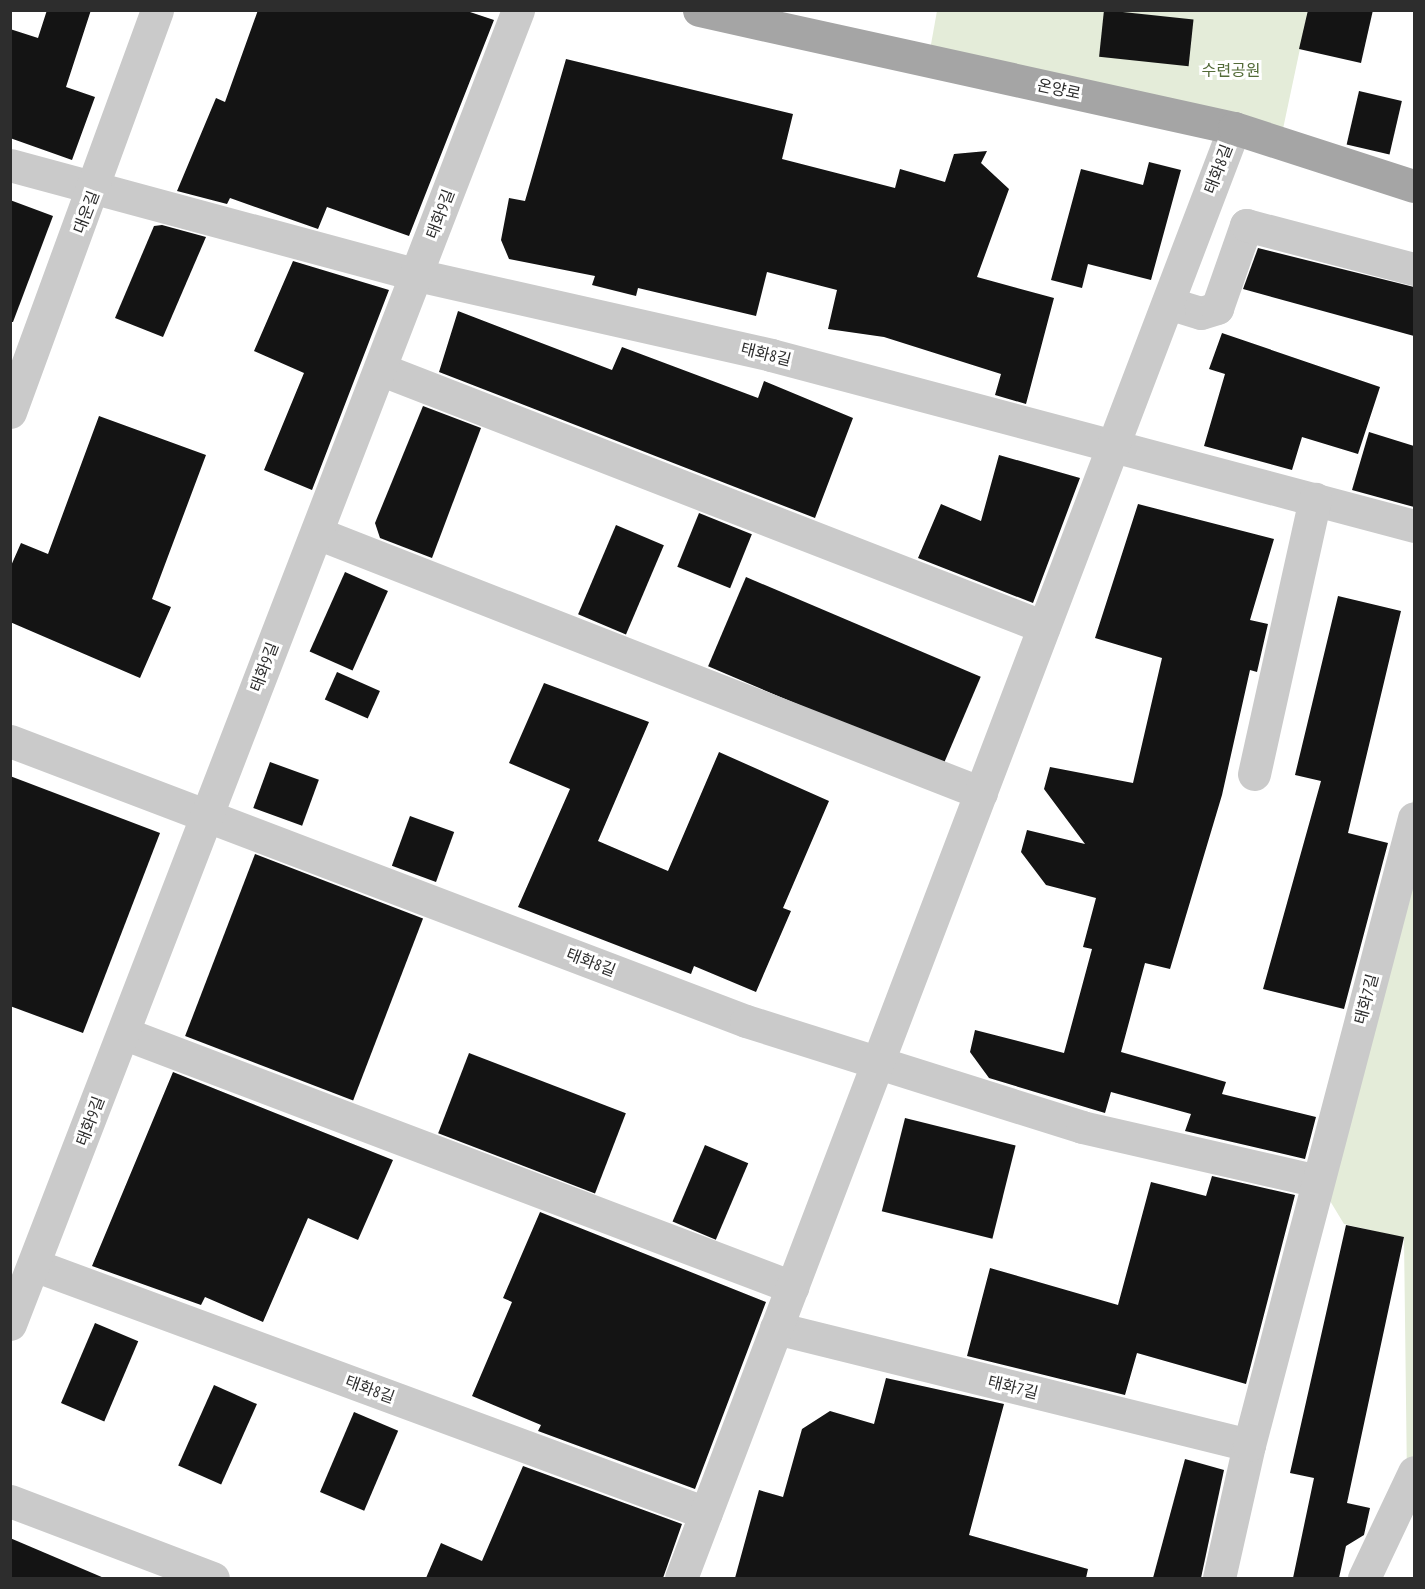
<!DOCTYPE html>
<meta charset="utf-8">
<style>
body{margin:0}
#map{position:relative;width:1425px;height:1589px;overflow:hidden;background:#fff;font-family:"PT Sans Narrow","Noto Sans KR",sans-serif}
div>[style]{position:absolute}
.green>*{inset:0;background:#e4ecd9}
.building>*{inset:0;background:#141414;transform-origin:0 0}
.minor>*{height:33px;margin:-16.5px;padding:0 16.5px;transform-origin:16.5px;border-radius:16.5px;background:#cacaca}
.major>*{height:33px;margin:-16.5px;padding:0 16.5px;transform-origin:16.5px;border-radius:16.5px;background:#a5a5a5}
span{translate:-50% -50%;white-space:nowrap;text-align:center;line-height:1.15;-webkit-text-stroke:6px #fff;paint-order:stroke}
.park-label{font-size:16px;color:#536b38}
.street-label{font-size:16px;color:#2d2d2d}
.frame{position:absolute;inset:0;border:12px solid #2d2d2d;pointer-events:none}
</style>
<div id="map">
<div class="green">
<div style="clip-path:polygon(937px 11px,1308px 11px,1280px 143px,928px 61px)"></div>
<div style="clip-path:polygon(1414px 795px,1414px 1472px,1407px 1481px,1404px 1238px,1344px 1224px,1318px 1181px)"></div>
</div>
<div class="building">
<div style="clip-path:polygon(47px 10px,91px 10px,66px 87px,95px 97px,72px 160px,10px 138px,10px 29px,38px 38px)"></div>
<div style="clip-path:polygon(258px 10px,464px 10px,494px 20px,409px 236px,327px 207px,318px 229px,230px 198px,227px 204px,177px 191px,216px 98px,225px 102px)"></div>
<div style="left:1104px;top:10px;width:90px;height:47px;rotate:6deg"></div>
<div style="clip-path:polygon(1308px 10px,1373px 10px,1361px 63px,1299px 49px)"></div>
<div style="clip-path:polygon(566px 59px,793px 114px,782px 159px,895px 188px,900px 169px,945px 182px,954px 154px,987px 151px,981px 163px,1009px 189px,977px 277px,1054px 298px,1026px 404px,995px 395px,1001px 374px,884px 337px,828px 329px,837px 290px,767px 272px,756px 316px,638px 288px,636px 296px,592px 285px,595px 276px,509px 259px,501px 240px,509px 198px,525px 201px)"></div>
<div style="left:1359px;top:91px;width:44px;height:55px;rotate:13deg"></div>
<div style="clip-path:polygon(1149px 162px,1181px 170px,1151px 280px,1088px 264px,1082px 288px,1051px 280px,1081px 169px,1143px 185px)"></div>
<div style="clip-path:polygon(10px 200px,53px 216px,13px 322px,10px 322px)"></div>
<div style="clip-path:polygon(162px 225px,206px 237px,163px 337px,115px 318px,154px 226px)"></div>
<div style="clip-path:polygon(1258px 248px,1414px 287px,1414px 336px,1243px 289px)"></div>
<div style="clip-path:polygon(293px 261px,389px 290px,312px 490px,264px 470px,304px 373px,254px 351px)"></div>
<div style="clip-path:polygon(458px 311px,612px 370px,622px 347px,758px 398px,764px 381px,853px 418px,815px 518px,439px 372px)"></div>
<div style="clip-path:polygon(1222px 333px,1380px 387px,1358px 454px,1302px 437px,1292px 470px,1204px 446px,1225px 374px,1209px 369px)"></div>
<div style="clip-path:polygon(423px 406px,481px 428px,432px 558px,380px 538px,375px 523px)"></div>
<div style="clip-path:polygon(99px 416px,206px 455px,152px 599px,171px 607px,140px 678px,10px 622px,10px 568px,21px 543px,48px 554px)"></div>
<div style="clip-path:polygon(1369px 432px,1414px 446px,1414px 507px,1352px 490px)"></div>
<div style="clip-path:polygon(999px 455px,1080px 478px,1033px 603px,918px 558px,941px 504px,981px 521px)"></div>
<div style="clip-path:polygon(1138px 504px,1274px 539px,1250px 620px,1268px 624px,1257px 672px,1250px 670px,1222px 795px,1170px 969px,1145px 963px,1121px 1052px,1226px 1082px,1222px 1094px,1316px 1117px,1305px 1159px,1185px 1131px,1191px 1114px,1111px 1092px,1105px 1113px,989px 1078px,970px 1052px,975px 1030px,1064px 1053px,1092px 949px,1083px 947px,1096px 898px,1046px 885px,1021px 852px,1027px 830px,1085px 844px,1044px 789px,1050px 767px,1133px 783px,1162px 658px,1095px 638px)"></div>
<div style="left:699px;top:513px;width:57px;height:58px;rotate:22deg"></div>
<div style="left:616px;top:525px;width:52px;height:97px;rotate:23deg"></div>
<div style="left:345px;top:572px;width:47px;height:87px;rotate:24deg"></div>
<div style="left:746px;top:577px;width:255px;height:97px;rotate:23deg"></div>
<div style="clip-path:polygon(1338px 596px,1401px 611px,1348px 833px,1388px 843px,1344px 1009px,1263px 989px,1321px 781px,1295px 775px)"></div>
<div style="left:337px;top:672px;width:47px;height:30px;rotate:24deg"></div>
<div style="clip-path:polygon(544px 683px,649px 722px,598px 841px,668px 871px,719px 752px,829px 801px,783px 908px,791px 911px,756px 992px,694px 966px,691px 974px,518px 907px,570px 789px,509px 763px)"></div>
<div style="left:270px;top:762px;width:52px;height:49px;rotate:20deg"></div>
<div style="clip-path:polygon(10px 776px,160px 833px,83px 1033px,10px 1006px)"></div>
<div style="left:410px;top:816px;width:47px;height:53px;rotate:20deg"></div>
<div style="left:255px;top:854px;width:180px;height:195px;rotate:21deg"></div>
<div style="left:469px;top:1053px;width:168px;height:86px;rotate:21deg"></div>
<div style="clip-path:polygon(173px 1072px,393px 1160px,358px 1240px,308px 1218px,263px 1322px,205px 1297px,201px 1305px,92px 1266px)"></div>
<div style="left:905px;top:1118px;width:114px;height:96px;rotate:14deg"></div>
<div style="left:705px;top:1145px;width:47px;height:83px;rotate:23deg"></div>
<div style="clip-path:polygon(1212px 1176px,1295px 1195px,1246px 1384px,1137px 1353px,1125px 1395px,967px 1356px,990px 1268px,1118px 1305px,1151px 1182px,1206px 1196px)"></div>
<div style="clip-path:polygon(540px 1212px,766px 1302px,695px 1489px,538px 1431px,541px 1425px,472px 1396px,512px 1302px,503px 1298px)"></div>
<div style="clip-path:polygon(1346px 1225px,1404px 1237px,1347px 1503px,1370px 1508px,1364px 1535px,1346px 1546px,1339px 1578px,1293px 1578px,1314px 1478px,1290px 1473px)"></div>
<div style="left:95px;top:1323px;width:47px;height:87px;rotate:23deg"></div>
<div style="clip-path:polygon(886px 1378px,1004px 1404px,969px 1535px,1088px 1569px,1086px 1578px,735px 1578px,759px 1490px,783px 1497px,802px 1429px,830px 1411px,874px 1424px)"></div>
<div style="left:214px;top:1385px;width:47px;height:88px;rotate:24deg"></div>
<div style="left:354px;top:1412px;width:48px;height:87px;rotate:23deg"></div>
<div style="clip-path:polygon(1185px 1459px,1224px 1470px,1201px 1578px,1153px 1578px)"></div>
<div style="clip-path:polygon(523px 1466px,682px 1524px,663px 1578px,426px 1578px,441px 1543px,482px 1561px)"></div>
<div style="clip-path:polygon(10px 1538px,104px 1578px,10px 1578px)"></div>
</div>
<div class="minor">
<div style="left:10px;top:165px;width:422px;rotate:15.1deg"></div>
<div style="left:417px;top:275px;width:363px;rotate:12.7deg"></div>
<div style="left:771px;top:355px;width:665px;rotate:14.89deg"></div>
<div style="left:1168px;top:303px;width:34px;rotate:17deg"></div>
<div style="left:1201px;top:313px;width:17px;rotate:-17deg"></div>
<div style="left:1217px;top:308px;width:88px;rotate:-70.7deg"></div>
<div style="left:1246px;top:225px;width:174px;rotate:14.7deg"></div>
<div style="left:380px;top:369px;width:712px;rotate:21.23deg"></div>
<div style="left:10px;top:412px;width:428px;rotate:-69.9deg"></div>
<div style="left:317px;top:533px;width:713px;rotate:21.38deg"></div>
<div style="left:10px;top:741px;width:787px;rotate:20.83deg"></div>
<div style="left:746px;top:1021px;width:352px;rotate:17.5deg"></div>
<div style="left:1082px;top:1127px;width:242px;rotate:12.9deg"></div>
<div style="left:1254px;top:774px;width:282px;rotate:-77.5deg"></div>
<div style="left:123px;top:1033px;width:716px;rotate:20.79deg"></div>
<div style="left:34px;top:1265px;width:716px;rotate:20.26deg"></div>
<div style="left:10px;top:1324px;width:1409px;rotate:-68.86deg"></div>
<div style="left:776px;top:1328px;width:487px;rotate:13.9deg"></div>
<div style="left:10px;top:1501px;width:217px;rotate:20.8deg"></div>
<div style="left:681px;top:1578px;width:1552px;rotate:-69.12deg"></div>
<div style="left:1219px;top:1578px;width:136px;rotate:-77.3deg"></div>
<div style="left:1249px;top:1445px;width:648px;rotate:-75.26deg"></div>
<div style="left:1364px;top:1578px;width:117px;rotate:-64.7deg"></div>
</div>
<div class="major">
<div style="left:699px;top:10px;width:548px;rotate:12.44deg"></div>
<div style="left:1234px;top:128px;width:189px;rotate:17.9deg"></div>
</div>
<div class="park-label">
<span style="left:1231px;top:70px">수련공원</span>
</div>
<div class="street-label">
<span style="left:1059px;top:89px;rotate:12deg">온양로</span>
<span style="left:1218px;top:169px;rotate:-69deg">태화8길</span>
<span style="left:86px;top:212px;rotate:-69deg">대운길</span>
<span style="left:440px;top:214px;rotate:-69deg">태화9길</span>
<span style="left:766px;top:354px;rotate:14deg">태화8길</span>
<span style="left:264px;top:667px;rotate:-69deg">태화9길</span>
<span style="left:591px;top:962px;rotate:21deg">태화8길</span>
<span style="left:1366px;top:999px;rotate:-75deg">태화7길</span>
<span style="left:90px;top:1121px;rotate:-69deg">태화9길</span>
<span style="left:1013px;top:1387px;rotate:14deg">태화7길</span>
<span style="left:370px;top:1389px;rotate:20deg">태화8길</span>
</div>
<div class="frame"></div>
</div>
